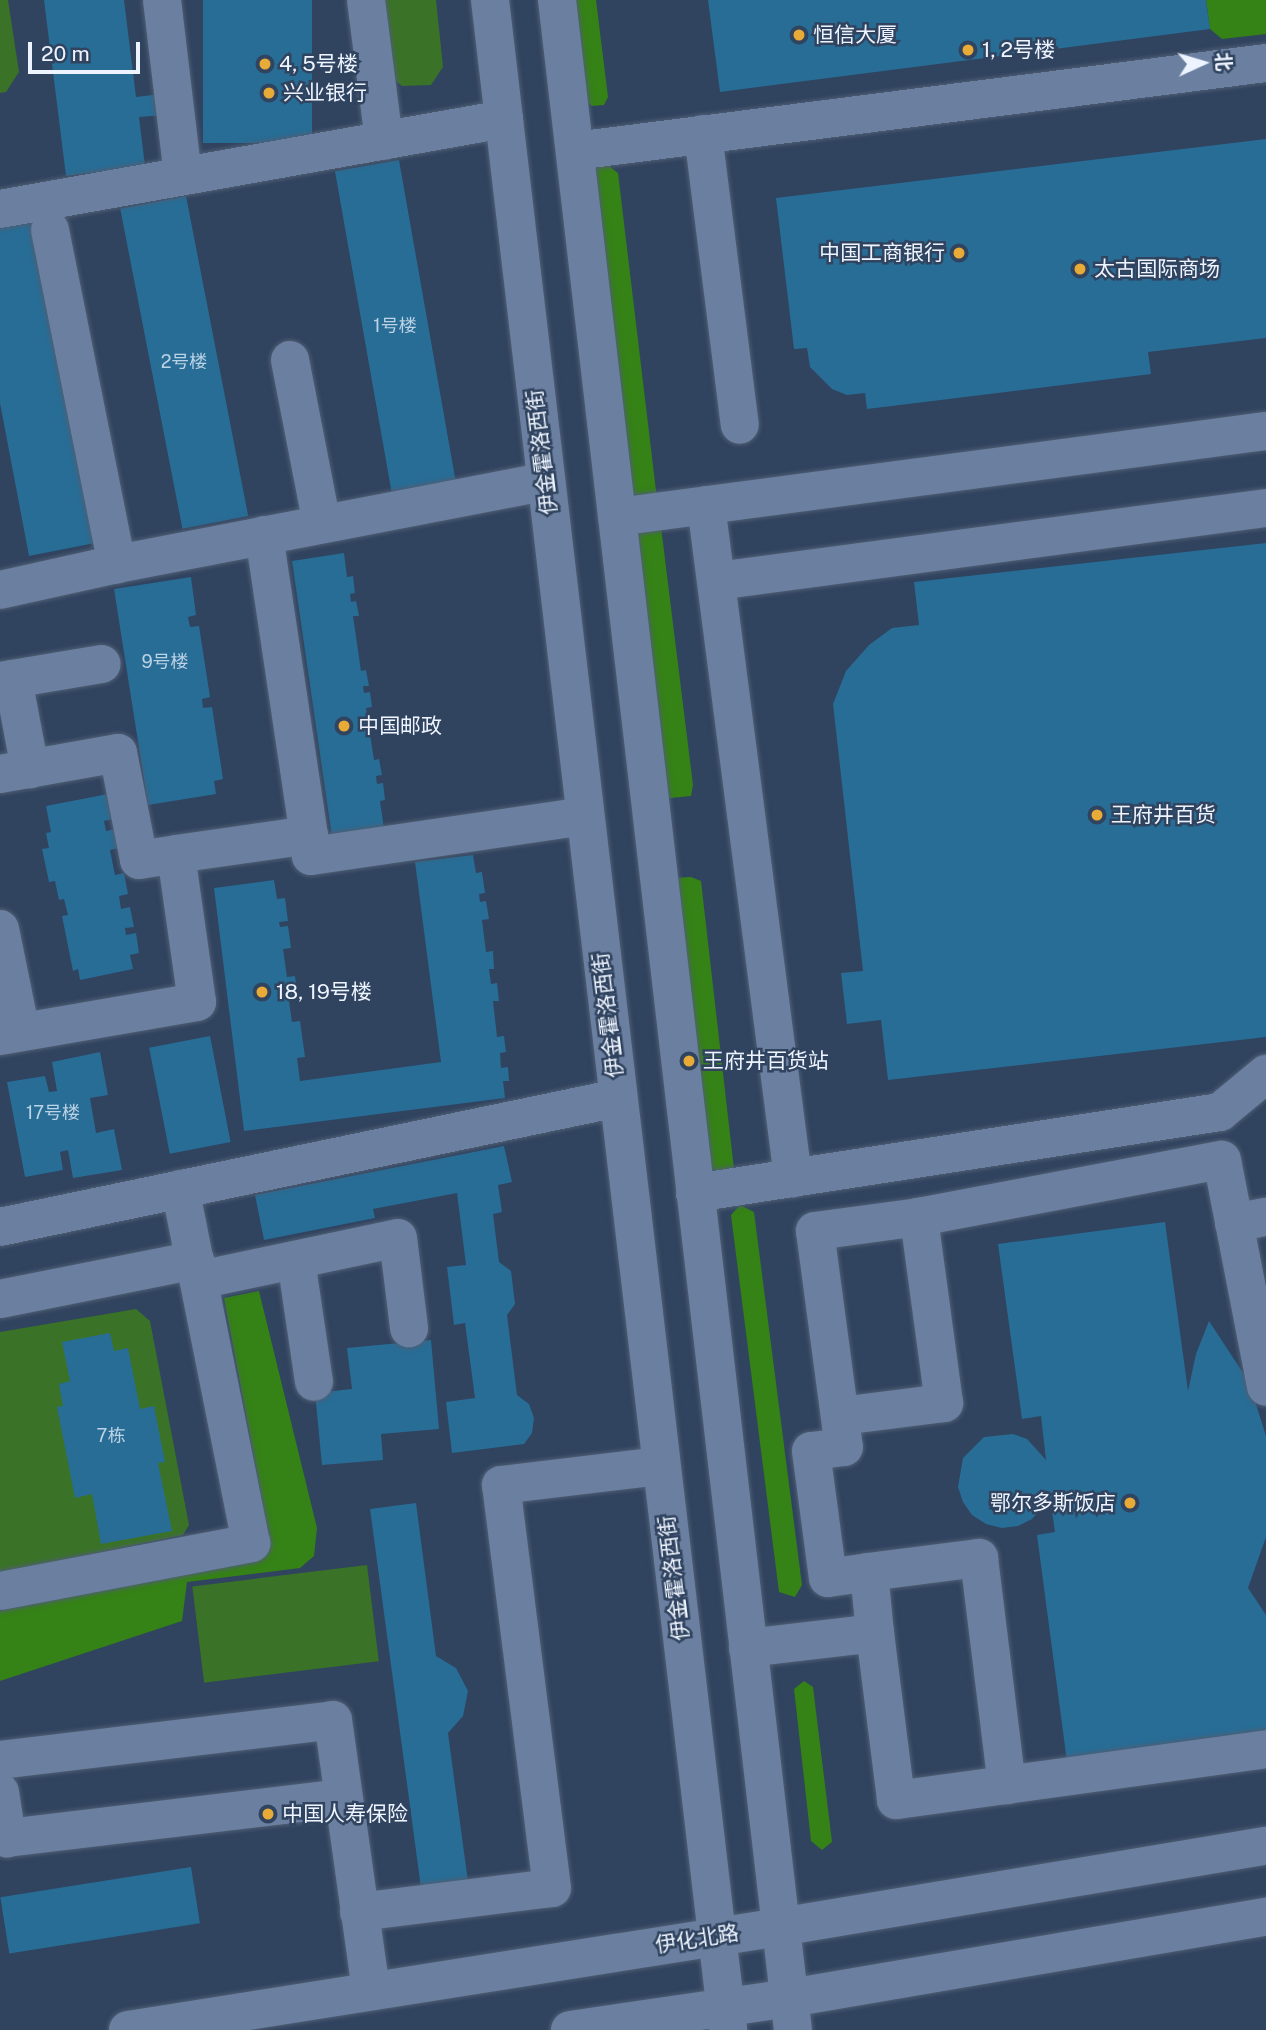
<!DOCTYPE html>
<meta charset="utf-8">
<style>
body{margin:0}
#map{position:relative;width:1266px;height:2030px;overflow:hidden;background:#30435f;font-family:"Public Sans","Noto Sans SC",sans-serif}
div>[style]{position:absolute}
.green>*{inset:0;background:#3a7327;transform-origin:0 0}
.forest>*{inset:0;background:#358216}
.building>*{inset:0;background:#286d96;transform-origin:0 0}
.roads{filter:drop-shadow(0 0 2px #4f5e74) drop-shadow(0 0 2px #4f5e74)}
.minor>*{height:38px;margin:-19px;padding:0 19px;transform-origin:19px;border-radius:19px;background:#6b80a0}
.dots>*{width:19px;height:19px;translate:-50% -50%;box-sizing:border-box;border:4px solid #30435f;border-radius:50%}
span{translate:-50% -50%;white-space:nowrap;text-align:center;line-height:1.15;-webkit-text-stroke:5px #30435f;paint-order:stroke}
.number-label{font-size:18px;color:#bcd2e5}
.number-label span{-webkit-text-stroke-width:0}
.poi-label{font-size:21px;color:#edf4ff}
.left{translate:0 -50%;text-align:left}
.right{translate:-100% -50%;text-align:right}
.street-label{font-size:21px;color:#edf4ff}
.north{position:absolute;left:1168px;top:28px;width:70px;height:70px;-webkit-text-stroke:5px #30435f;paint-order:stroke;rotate:86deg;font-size:19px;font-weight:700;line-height:28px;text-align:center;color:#edf4ff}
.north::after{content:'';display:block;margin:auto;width:24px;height:32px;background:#edf4ff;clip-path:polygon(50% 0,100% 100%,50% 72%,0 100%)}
.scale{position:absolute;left:28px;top:42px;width:112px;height:32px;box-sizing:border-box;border:4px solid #edf4ff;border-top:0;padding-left:9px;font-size:21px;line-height:24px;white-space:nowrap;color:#edf4ff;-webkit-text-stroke:5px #30435f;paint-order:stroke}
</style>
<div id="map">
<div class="green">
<div style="clip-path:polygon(0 0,8px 0,19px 72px,6px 92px,0 93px)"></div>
<div style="clip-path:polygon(377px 0,436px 0,443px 67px,431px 85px,402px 86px,386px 73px)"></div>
<div style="clip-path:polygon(136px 1309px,150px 1321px,189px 1525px,183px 1535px,0 1573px,0 1332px)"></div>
<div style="left:367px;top:1565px;width:97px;height:176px;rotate:83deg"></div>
</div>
<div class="forest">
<div style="clip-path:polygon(570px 0,596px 0,608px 97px,604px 105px,592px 106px,581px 97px)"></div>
<div style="clip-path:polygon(1206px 0,1266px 0,1266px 34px,1222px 39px,1210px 29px)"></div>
<div style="clip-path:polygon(609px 166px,618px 173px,657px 499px,624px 496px,596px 167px)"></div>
<div style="clip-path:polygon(661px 527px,693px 785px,691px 796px,661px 799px,627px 532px)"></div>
<div style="clip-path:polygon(691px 877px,701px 881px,735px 1178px,707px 1175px,674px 878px)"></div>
<div style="clip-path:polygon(740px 1205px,754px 1212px,802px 1585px,795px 1597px,779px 1592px,731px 1215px)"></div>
<div style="clip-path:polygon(259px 1291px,317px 1528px,314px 1556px,300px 1568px,187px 1582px,182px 1621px,0 1681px,0 1611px,262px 1554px,269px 1537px,224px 1298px)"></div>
<div style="clip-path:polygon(804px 1681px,813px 1687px,832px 1842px,822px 1850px,811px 1841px,794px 1689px)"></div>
</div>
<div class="building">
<div style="clip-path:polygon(44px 0,124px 0,136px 97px,161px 94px,163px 115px,139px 117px,145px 166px,66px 176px)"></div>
<div style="left:203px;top:0;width:109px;height:143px"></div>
<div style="clip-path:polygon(708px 0,1206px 0,1210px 29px,720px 92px)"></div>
<div style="clip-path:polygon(1266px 139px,1266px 338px,1148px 352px,1151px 374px,867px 409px,865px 393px,847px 395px,832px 389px,810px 367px,807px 348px,794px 349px,776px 198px)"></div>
<div style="left:399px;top:160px;width:325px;height:65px;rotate:80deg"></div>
<div style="left:186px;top:196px;width:326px;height:67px;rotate:79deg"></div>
<div style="clip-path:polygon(33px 220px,95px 543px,29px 556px,0 403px,0 226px)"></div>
<div style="clip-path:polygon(1266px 543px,1266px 1037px,888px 1080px,881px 1020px,847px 1024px,841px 973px,863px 971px,833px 704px,846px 671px,869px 645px,892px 628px,919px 625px,914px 582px)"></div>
<div style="clip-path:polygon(344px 553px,347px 577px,353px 576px,355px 593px,350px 594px,351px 602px,356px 601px,359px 616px,353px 616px,361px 671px,366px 670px,369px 686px,363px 686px,364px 693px,370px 692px,372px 707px,366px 708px,374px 760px,379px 759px,382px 775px,376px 776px,377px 784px,383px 783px,385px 800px,380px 801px,384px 829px,332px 837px,292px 561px)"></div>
<div style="clip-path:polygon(191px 577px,196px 615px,188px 617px,190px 627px,199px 626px,210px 697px,202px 699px,203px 708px,212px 707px,223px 779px,214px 781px,216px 794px,148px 805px,114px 589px)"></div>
<div style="clip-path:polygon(108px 794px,113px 819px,104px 821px,106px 831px,115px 829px,119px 848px,110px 850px,115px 875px,124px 873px,128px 894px,119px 896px,121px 909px,130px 907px,134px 927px,125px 928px,126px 935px,136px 933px,139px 953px,130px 955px,133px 969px,80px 980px,78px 969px,73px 971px,62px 916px,68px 915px,64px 899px,59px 900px,55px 881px,49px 882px,42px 849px,49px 848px,46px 833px,51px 832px,46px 806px)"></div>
<div style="clip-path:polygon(473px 855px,476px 873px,482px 872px,485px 893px,479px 894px,480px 902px,486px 901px,489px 919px,482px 920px,486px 952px,493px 951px,494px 969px,489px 969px,491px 984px,497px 983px,499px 1001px,493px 1001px,497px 1037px,504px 1036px,506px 1052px,500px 1053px,501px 1068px,508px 1067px,509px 1081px,503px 1081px,505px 1098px,244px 1131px,214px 888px,274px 880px,277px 899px,285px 898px,288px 921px,279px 922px,280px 927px,288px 926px,291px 948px,283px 949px,287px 977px,295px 976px,298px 1000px,289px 1001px,292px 1022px,300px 1021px,305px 1057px,297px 1058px,300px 1081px,441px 1062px,415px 862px)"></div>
<div style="left:210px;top:1036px;width:108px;height:62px;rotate:79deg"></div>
<div style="clip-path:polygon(100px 1052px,108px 1095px,90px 1098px,96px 1133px,114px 1129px,122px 1170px,73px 1178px,68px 1150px,60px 1152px,63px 1170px,25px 1177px,7px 1082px,45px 1076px,49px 1092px,57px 1091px,52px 1062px)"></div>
<div style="clip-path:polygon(504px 1146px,512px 1182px,498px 1185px,502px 1212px,493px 1214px,499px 1262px,511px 1271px,515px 1304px,507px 1315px,517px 1395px,529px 1404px,534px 1418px,532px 1433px,524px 1444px,452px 1453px,446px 1402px,475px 1398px,465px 1323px,454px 1325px,447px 1267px,466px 1265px,457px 1193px,373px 1209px,375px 1218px,264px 1240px,255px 1195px)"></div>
<div style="clip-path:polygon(1165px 1222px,1188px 1391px,1196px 1354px,1209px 1321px,1249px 1382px,1266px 1436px,1266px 1537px,1248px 1588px,1266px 1615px,1266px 1736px,1067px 1762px,1037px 1535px,1055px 1532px,1049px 1491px,1043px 1506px,1032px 1519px,1018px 1526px,1002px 1528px,986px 1524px,972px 1515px,963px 1502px,958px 1487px,963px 1458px,984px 1437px,1013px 1434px,1027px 1439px,1046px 1460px,1041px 1416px,1022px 1419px,998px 1244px)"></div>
<div style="clip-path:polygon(110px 1333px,114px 1351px,128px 1348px,140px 1409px,154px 1406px,165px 1462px,158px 1463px,172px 1531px,101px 1544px,92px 1494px,75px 1498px,57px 1407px,63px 1406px,59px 1384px,70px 1381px,62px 1342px)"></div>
<div style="clip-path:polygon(431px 1340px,439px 1429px,381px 1434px,383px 1460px,322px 1465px,315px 1393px,352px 1389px,347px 1348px)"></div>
<div style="clip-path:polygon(416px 1503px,436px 1656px,456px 1668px,468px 1691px,463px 1716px,448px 1733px,468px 1882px,421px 1888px,370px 1509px)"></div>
<div style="left:191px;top:1867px;width:57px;height:193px;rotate:81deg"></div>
</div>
<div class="roads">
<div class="minor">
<div style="left:162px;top:0;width:177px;rotate:83.2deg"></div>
<div style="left:366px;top:0;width:142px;rotate:82.7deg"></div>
<div style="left:490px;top:0;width:2044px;rotate:83.31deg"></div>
<div style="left:557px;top:0;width:2044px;rotate:83.37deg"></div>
<div style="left:703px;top:134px;width:293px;rotate:82.8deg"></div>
<div style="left:575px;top:151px;width:697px;rotate:-7.26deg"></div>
<div style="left:0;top:209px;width:512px;rotate:-10.12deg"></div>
<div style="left:50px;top:230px;width:341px;rotate:78.7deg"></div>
<div style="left:290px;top:360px;width:167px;rotate:79deg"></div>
<div style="left:706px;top:505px;width:679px;rotate:82.63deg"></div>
<div style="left:617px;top:517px;width:655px;rotate:-7.55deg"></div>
<div style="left:264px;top:535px;width:303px;rotate:81.5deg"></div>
<div style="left:717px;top:581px;width:554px;rotate:-7.57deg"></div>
<div style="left:0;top:590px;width:120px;rotate:-12.5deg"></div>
<div style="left:117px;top:564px;width:437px;rotate:-10.9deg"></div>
<div style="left:13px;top:679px;width:92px;rotate:79.3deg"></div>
<div style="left:0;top:681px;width:103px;rotate:-9.5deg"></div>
<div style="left:0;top:774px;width:120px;rotate:-10.1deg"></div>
<div style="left:118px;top:753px;width:109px;rotate:78.9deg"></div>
<div style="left:139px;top:860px;width:37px;rotate:-9deg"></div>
<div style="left:0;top:929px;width:105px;rotate:78.5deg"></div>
<div style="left:0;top:1036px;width:200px;rotate:-9.8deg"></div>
<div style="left:197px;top:1002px;width:149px;rotate:-98.1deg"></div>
<div style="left:176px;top:854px;width:134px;rotate:-8.1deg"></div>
<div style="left:309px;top:835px;width:21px;rotate:85deg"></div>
<div style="left:311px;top:856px;width:277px;rotate:-8.3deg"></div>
<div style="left:695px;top:1193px;width:531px;rotate:-8.77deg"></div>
<div style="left:1220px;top:1112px;width:60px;rotate:-39.6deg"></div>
<div style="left:919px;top:1217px;width:308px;rotate:-10.7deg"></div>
<div style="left:1222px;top:1160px;width:231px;rotate:79deg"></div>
<div style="left:1234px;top:1223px;width:33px;rotate:-11deg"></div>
<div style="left:0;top:1227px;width:631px;rotate:-11.79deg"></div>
<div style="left:296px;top:1260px;width:123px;rotate:81.6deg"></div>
<div style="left:199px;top:1280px;width:203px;rotate:-11.9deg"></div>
<div style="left:398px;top:1238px;width:91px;rotate:83deg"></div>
<div style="left:0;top:1299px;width:199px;rotate:-11.3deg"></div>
<div style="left:841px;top:1416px;width:104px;rotate:-7.2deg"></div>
<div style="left:944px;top:1403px;width:188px;rotate:-97.7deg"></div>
<div style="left:919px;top:1217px;width:105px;rotate:172.3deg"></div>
<div style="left:815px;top:1231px;width:218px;rotate:82.4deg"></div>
<div style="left:844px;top:1447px;width:33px;rotate:173deg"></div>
<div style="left:811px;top:1451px;width:128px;rotate:82.4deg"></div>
<div style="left:828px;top:1578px;width:41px;rotate:-8.3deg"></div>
<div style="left:0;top:1591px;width:256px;rotate:-10.8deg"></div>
<div style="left:251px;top:1543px;width:361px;rotate:-101.3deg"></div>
<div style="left:875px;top:1633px;width:61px;rotate:-95.6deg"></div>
<div style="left:869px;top:1572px;width:111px;rotate:-7.3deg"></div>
<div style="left:979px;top:1558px;width:229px;rotate:83deg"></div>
<div style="left:748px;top:1648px;width:128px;rotate:-6.7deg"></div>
<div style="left:875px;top:1633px;width:168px;rotate:82.8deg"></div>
<div style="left:896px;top:1800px;width:373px;rotate:-7.8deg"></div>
<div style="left:0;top:1760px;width:335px;rotate:-6.8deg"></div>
<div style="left:333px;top:1720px;width:274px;rotate:82deg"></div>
<div style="left:0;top:1792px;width:47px;rotate:81.3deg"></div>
<div style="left:7px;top:1838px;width:339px;rotate:-6.8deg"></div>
<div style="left:359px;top:1912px;width:194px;rotate:-7.1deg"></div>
<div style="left:552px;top:1888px;width:406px;rotate:-97.2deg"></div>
<div style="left:501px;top:1485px;width:161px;rotate:-6.8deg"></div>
<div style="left:128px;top:2030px;width:660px;rotate:-8.98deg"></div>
<div style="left:780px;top:1927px;width:493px;rotate:-9.5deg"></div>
<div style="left:570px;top:2030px;width:222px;rotate:-8.3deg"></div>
<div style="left:790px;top:1998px;width:483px;rotate:-9.7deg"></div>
</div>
</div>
<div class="dots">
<div style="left:799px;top:35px;background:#e8ab37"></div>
<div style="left:968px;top:50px;background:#e8ab37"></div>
<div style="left:265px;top:64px;background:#e8ab37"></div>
<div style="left:269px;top:93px;background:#e8ab37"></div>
<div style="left:959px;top:253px;background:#e8ab37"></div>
<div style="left:1080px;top:269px;background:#e8ab37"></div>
<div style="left:344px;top:726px;background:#e8ab37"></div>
<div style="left:1097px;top:815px;background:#e8ab37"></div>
<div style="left:262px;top:992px;background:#e8ab37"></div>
<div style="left:689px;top:1061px;background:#e8ab37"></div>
<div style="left:1130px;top:1503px;background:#e8ab37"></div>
<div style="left:268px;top:1814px;background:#e8ab37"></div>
</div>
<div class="number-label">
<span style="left:395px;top:326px">1号楼</span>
<span style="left:184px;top:362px">2号楼</span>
<span style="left:165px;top:662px">9号楼</span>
<span style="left:53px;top:1113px">17号楼</span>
<span style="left:111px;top:1436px">7栋</span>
</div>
<div class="poi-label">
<span class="left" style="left:813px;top:35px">恒信大厦</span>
<span class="left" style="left:982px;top:50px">1, 2号楼</span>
<span class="left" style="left:279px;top:64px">4, 5号楼</span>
<span class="left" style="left:283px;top:93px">兴业银行</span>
<span class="right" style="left:945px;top:253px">中国工商银行</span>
<span class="left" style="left:1094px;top:269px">太古国际商场</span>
<span class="left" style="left:358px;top:726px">中国邮政</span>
<span class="left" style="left:1111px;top:815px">王府井百货</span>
<span class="left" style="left:276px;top:992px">18, 19号楼</span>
<span class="left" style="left:703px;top:1061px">王府井百货站</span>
<span class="right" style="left:1116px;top:1503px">鄂尔多斯饭店</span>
<span class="left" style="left:282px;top:1814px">中国人寿保险</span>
</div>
<div class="street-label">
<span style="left:542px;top:452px;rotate:-97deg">伊金霍洛西街</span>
<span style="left:608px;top:1015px;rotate:-97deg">伊金霍洛西街</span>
<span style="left:674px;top:1578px;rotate:-97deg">伊金霍洛西街</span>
<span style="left:697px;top:1939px;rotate:-9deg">伊化北路</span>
</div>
<div class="north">北</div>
<div class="scale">20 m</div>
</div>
